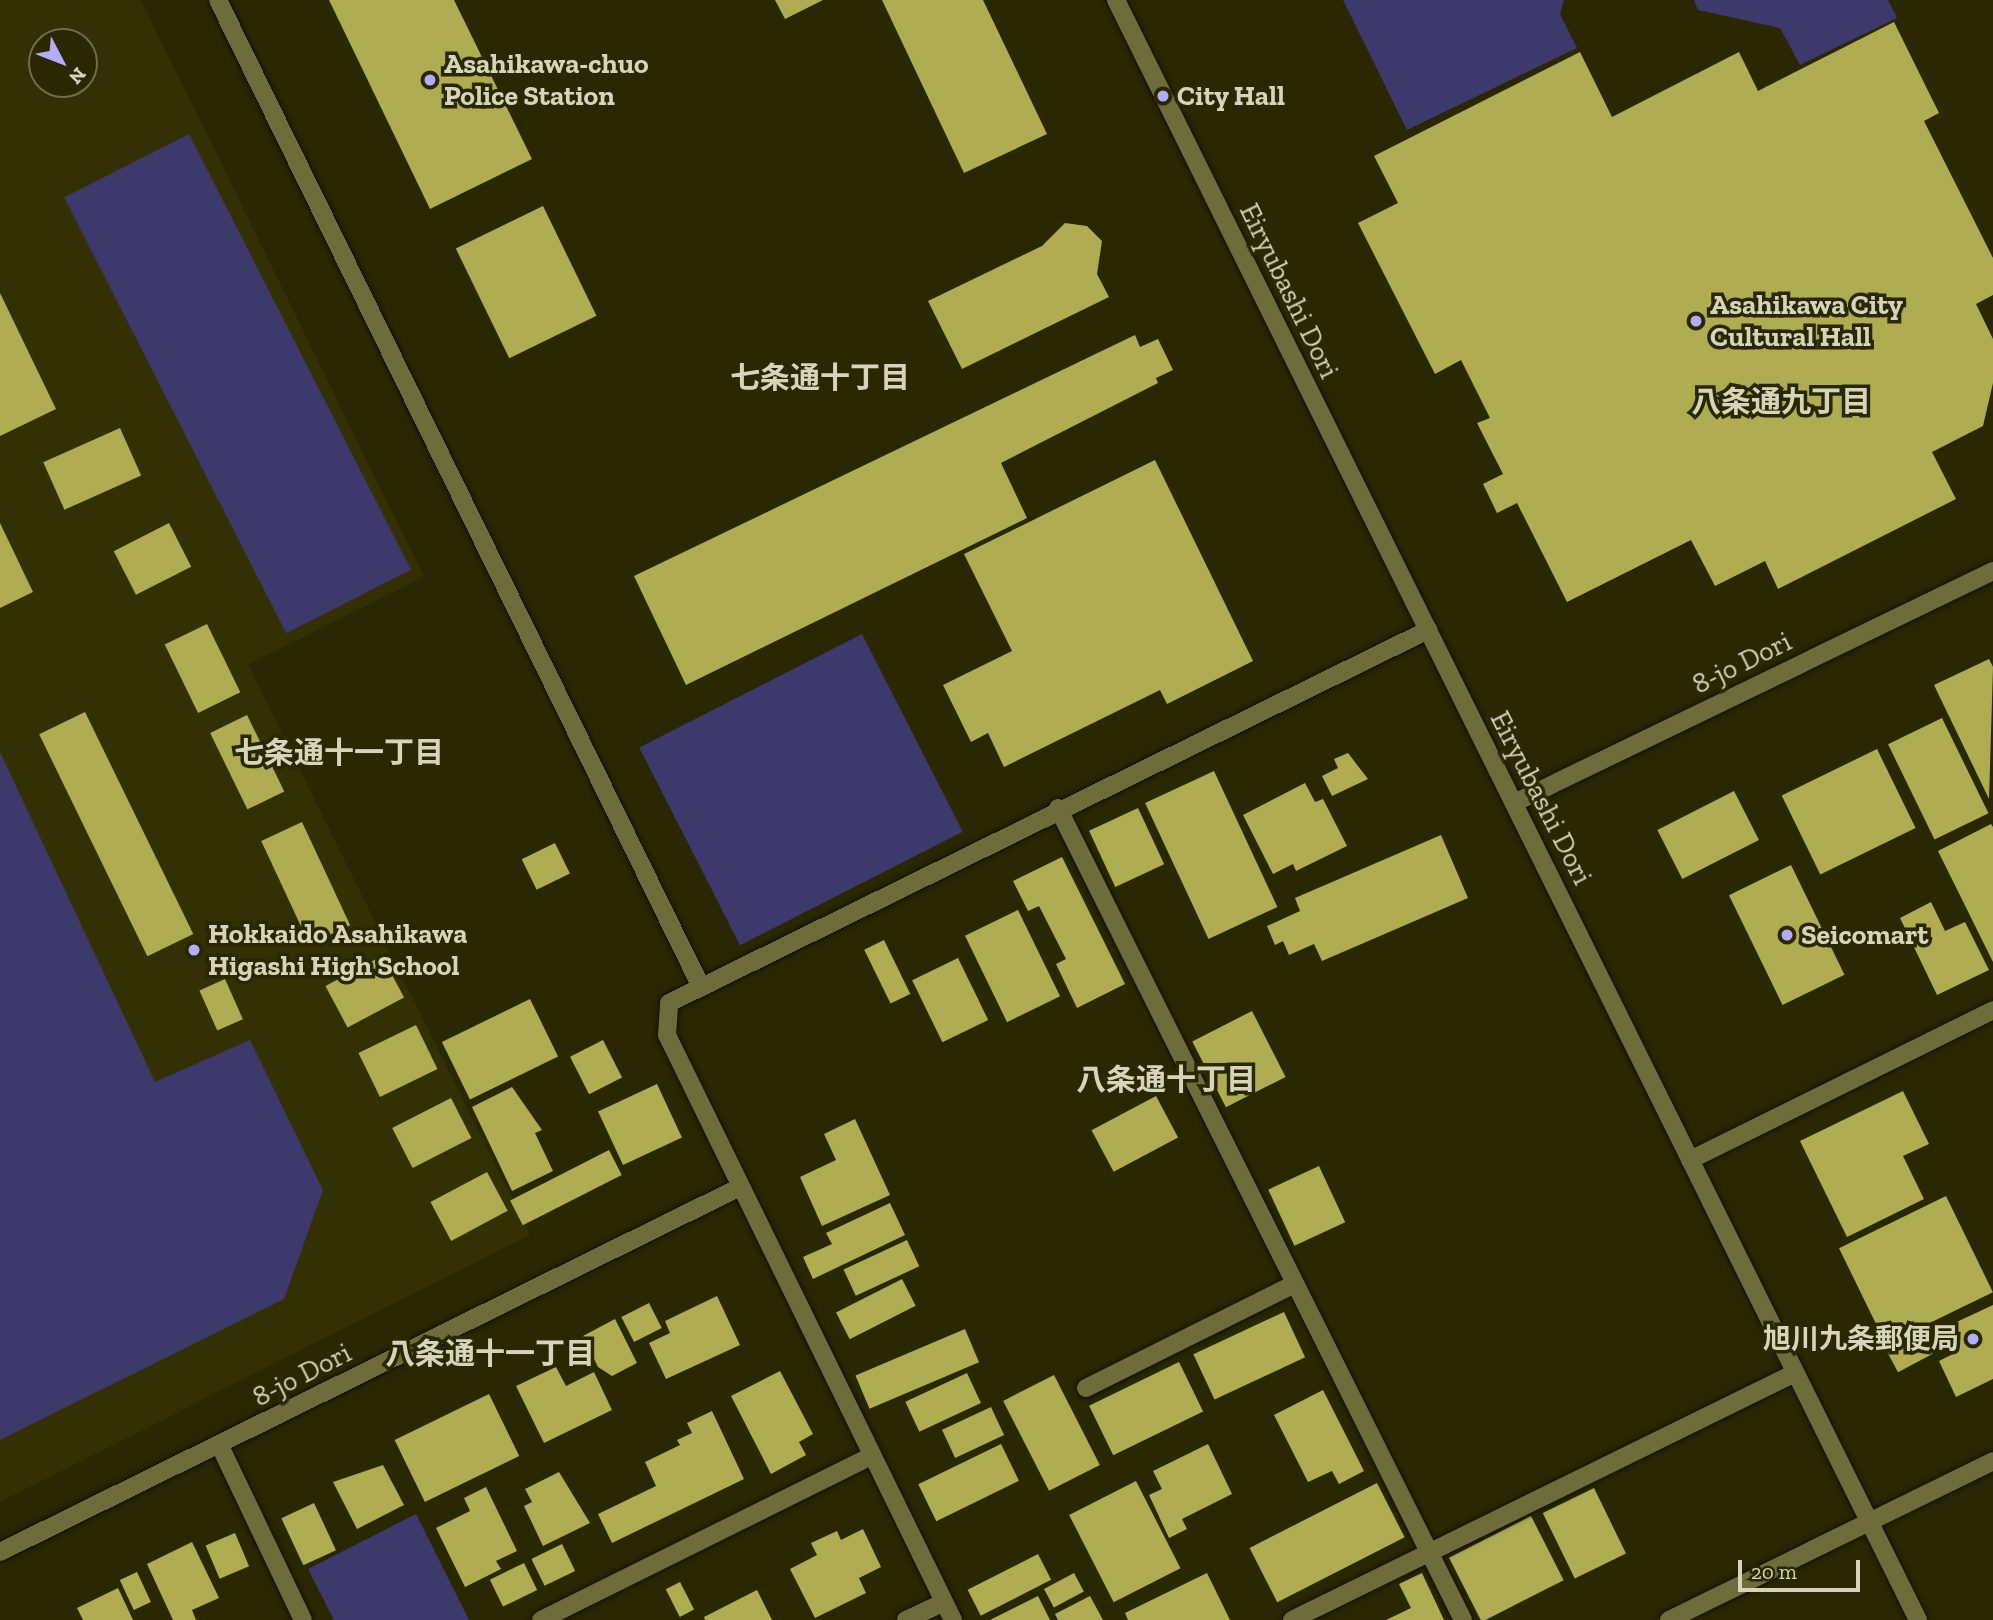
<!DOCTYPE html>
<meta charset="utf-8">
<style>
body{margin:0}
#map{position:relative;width:1993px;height:1620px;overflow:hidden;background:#2a2802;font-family:"Zilla Slab","Noto Sans JP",serif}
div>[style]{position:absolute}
.built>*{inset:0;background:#333004}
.green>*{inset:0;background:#3e396c;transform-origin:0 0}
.building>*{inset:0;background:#b0ac52;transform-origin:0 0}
.roads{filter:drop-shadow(0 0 2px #121000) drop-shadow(0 0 2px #121000)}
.minor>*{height:18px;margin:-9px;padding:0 9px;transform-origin:9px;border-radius:9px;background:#6e6c3b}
.dots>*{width:19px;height:19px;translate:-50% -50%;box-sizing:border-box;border:4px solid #2a2802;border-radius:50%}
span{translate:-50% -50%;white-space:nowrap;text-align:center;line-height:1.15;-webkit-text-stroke:7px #2a2802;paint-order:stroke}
.poi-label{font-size:28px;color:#d6d5bc;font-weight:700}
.left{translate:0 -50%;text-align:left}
.right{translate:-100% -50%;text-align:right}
.street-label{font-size:28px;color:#d6d5bc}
.neighbourhood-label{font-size:30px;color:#d6d5bc;font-weight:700}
.north{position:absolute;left:28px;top:28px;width:70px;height:70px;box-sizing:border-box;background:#2a2802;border:2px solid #6f6d4c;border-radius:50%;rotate:132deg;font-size:19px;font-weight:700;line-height:28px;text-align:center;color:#d6d5bc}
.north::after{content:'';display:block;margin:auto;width:24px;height:32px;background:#b2adf9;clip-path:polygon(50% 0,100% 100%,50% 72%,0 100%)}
.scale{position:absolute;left:1738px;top:1560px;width:122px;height:32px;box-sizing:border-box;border:4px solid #d6d5bc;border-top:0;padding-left:9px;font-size:21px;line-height:24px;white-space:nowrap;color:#d6d5bc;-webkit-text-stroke:5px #2a2802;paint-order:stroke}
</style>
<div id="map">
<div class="built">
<div style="clip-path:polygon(evenodd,0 0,141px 0,424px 577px,248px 665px,530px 1235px,0 1502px,0 0,42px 42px,84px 42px,84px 84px,42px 84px,42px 42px)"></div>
</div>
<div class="green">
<div style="clip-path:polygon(1343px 0,1564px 0,1560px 14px,1577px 48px,1407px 130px)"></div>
<div style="clip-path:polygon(1694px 0,1888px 0,1897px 18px,1800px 65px,1780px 28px,1698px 10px)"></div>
<div style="left:189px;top:134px;width:489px;height:140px;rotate:63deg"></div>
<div style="left:862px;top:634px;width:222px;height:250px;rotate:63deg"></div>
<div style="clip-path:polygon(0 752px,155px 1082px,250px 1040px,323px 1190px,284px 1299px,0 1440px)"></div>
<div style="clip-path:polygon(416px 1514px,469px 1620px,334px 1620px,308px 1569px)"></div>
</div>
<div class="building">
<div style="clip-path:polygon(329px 0,454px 0,532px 159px,430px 209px)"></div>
<div style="clip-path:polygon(775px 0,823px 0,785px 19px)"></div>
<div style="clip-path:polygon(882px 0,983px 0,1047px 134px,964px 173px)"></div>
<div style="clip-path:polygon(1894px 22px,1939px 113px,1924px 121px,1993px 258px,1993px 295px,1976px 304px,1993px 339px,1993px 383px,1983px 426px,1932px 452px,1956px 499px,1778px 589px,1765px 561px,1715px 586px,1691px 540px,1567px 602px,1517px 503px,1497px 513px,1483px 484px,1503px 474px,1477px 423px,1490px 418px,1461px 360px,1435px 374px,1358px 223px,1398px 203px,1374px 156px,1580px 52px,1612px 117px,1739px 52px,1758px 91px)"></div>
<div style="left:543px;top:206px;width:122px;height:97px;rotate:64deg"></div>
<div style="clip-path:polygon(1065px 223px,1087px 226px,1102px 241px,1097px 274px,1109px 297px,962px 369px,928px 301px,1042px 246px)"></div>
<div style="clip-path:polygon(0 293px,56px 409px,0 436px)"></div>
<div style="clip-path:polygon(1135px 335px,1140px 347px,1158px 339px,1173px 370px,1156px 378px,1158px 383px,1001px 463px,1027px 518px,686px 685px,634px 576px)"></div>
<div style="left:120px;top:428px;width:52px;height:84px;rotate:66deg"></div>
<div style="clip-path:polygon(1155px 460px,1253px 661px,1167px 704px,1160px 690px,1004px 767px,988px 733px,971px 742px,943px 685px,1012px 651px,964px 554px)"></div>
<div style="clip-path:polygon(0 523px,33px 592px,0 608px)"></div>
<div style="left:169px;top:523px;width:49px;height:62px;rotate:63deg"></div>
<div style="left:207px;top:624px;width:76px;height:47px;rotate:64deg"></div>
<div style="clip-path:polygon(1989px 659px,1993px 667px,1989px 799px,1934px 685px)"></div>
<div style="left:85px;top:712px;width:247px;height:51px;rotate:64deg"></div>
<div style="left:247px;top:715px;width:85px;height:41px;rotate:64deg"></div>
<div style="left:1942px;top:718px;width:106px;height:60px;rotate:64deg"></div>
<div style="left:1877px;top:749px;width:88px;height:106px;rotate:64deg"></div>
<div style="clip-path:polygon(1348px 753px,1368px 779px,1332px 796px,1322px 776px,1338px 768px,1334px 759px)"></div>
<div style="left:1214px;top:771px;width:150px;height:76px;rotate:65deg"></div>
<div style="clip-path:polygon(1305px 783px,1315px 802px,1323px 799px,1347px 846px,1296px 871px,1293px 864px,1273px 874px,1243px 815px)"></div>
<div style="left:1734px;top:791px;width:55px;height:86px;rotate:63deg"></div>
<div style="left:1138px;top:808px;width:62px;height:54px;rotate:65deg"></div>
<div style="left:302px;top:822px;width:114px;height:45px;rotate:65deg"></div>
<div style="clip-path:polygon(1991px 824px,1993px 827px,1993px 962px,1938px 851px)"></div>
<div style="clip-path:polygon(1441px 835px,1468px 898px,1322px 961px,1314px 944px,1289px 955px,1283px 941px,1275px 945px,1267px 926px,1300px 911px,1295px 898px)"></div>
<div style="left:555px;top:843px;width:34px;height:37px;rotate:64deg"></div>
<div style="clip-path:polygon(1062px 857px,1125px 984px,1077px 1008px,1056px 964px,1066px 959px,1039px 906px,1028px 911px,1013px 881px)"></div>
<div style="left:1791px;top:865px;width:122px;height:69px;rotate:64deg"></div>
<div style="clip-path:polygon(1931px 902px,1945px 931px,1965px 922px,1989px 970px,1937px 995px,1900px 918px)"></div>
<div style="left:1018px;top:910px;width:96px;height:59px;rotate:64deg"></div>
<div style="left:884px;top:940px;width:60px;height:22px;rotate:64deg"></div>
<div style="left:382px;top:956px;width:47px;height:64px;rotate:62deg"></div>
<div style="left:958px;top:958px;width:69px;height:51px;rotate:64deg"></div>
<div style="left:225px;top:979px;width:44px;height:28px;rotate:66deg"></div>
<div style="left:530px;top:999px;width:64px;height:98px;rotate:64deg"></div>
<div style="left:1252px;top:1011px;width:74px;height:67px;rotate:63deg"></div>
<div style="left:416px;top:1025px;width:49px;height:64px;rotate:64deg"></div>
<div style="left:603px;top:1040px;width:42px;height:37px;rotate:63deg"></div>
<div style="left:657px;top:1084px;width:59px;height:65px;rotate:65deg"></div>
<div style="clip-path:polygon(512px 1087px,542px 1130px,535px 1133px,553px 1171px,512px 1191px,472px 1107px)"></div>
<div style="clip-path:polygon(1903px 1091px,1929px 1144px,1903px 1156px,1924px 1199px,1847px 1237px,1800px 1141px)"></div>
<div style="left:1156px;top:1096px;width:47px;height:73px;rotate:62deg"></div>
<div style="left:451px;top:1098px;width:45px;height:66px;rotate:63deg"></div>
<div style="clip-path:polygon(855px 1119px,890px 1195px,822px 1226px,800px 1177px,836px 1160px,824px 1134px)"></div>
<div style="left:609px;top:1150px;width:28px;height:111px;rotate:63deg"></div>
<div style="left:1319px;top:1166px;width:62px;height:56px;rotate:65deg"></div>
<div style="left:487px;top:1172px;width:44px;height:64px;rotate:62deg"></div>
<div style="left:1946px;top:1196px;width:107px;height:119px;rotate:64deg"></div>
<div style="clip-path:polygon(890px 1203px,905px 1235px,813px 1279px,803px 1257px,832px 1244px,826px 1233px)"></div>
<div style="left:907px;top:1240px;width:29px;height:70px;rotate:65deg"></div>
<div style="left:902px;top:1279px;width:30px;height:74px;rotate:63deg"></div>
<div style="clip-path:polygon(717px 1296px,740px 1345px,666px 1379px,649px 1343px,670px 1333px,665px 1321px)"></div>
<div style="left:649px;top:1303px;width:28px;height:31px;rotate:63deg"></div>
<div style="clip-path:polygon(1993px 1305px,1993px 1379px,1956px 1397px,1939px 1361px,1959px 1351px,1948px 1326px)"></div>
<div style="left:1284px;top:1312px;width:50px;height:100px;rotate:65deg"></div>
<div style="clip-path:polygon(615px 1319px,637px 1363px,612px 1376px,598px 1367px,583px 1336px)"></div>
<div style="left:1930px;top:1328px;width:24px;height:49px;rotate:62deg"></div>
<div style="left:965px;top:1329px;width:36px;height:119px;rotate:67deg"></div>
<div style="left:1179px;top:1362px;width:55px;height:100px;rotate:64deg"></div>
<div style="clip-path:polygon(556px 1367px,566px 1386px,594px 1372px,612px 1410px,544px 1443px,516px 1386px)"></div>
<div style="clip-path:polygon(780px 1371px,813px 1434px,799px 1442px,806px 1455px,771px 1474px,731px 1396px)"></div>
<div style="left:967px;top:1373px;width:33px;height:68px;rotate:65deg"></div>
<div style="left:1054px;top:1375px;width:101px;height:57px;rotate:63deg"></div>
<div style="clip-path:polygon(1323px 1390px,1364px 1471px,1339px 1484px,1332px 1471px,1308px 1482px,1274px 1415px)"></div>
<div style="left:489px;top:1394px;width:69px;height:105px;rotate:64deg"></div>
<div style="left:991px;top:1407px;width:31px;height:54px;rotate:65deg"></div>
<div style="clip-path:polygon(712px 1411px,744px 1479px,612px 1543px,598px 1514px,656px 1486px,645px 1462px,680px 1445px,677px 1440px,692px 1433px,687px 1423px)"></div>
<div style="left:1001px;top:1444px;width:41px;height:92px;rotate:64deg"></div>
<div style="clip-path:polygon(1208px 1444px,1232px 1494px,1182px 1519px,1187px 1529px,1169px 1538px,1149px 1495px,1162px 1489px,1153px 1471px)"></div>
<div style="clip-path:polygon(383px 1465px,404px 1505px,357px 1529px,333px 1482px)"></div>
<div style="clip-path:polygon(559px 1472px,590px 1523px,543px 1546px,524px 1506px,532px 1502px,525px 1489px)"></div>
<div style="left:1136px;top:1481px;width:98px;height:75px;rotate:63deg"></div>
<div style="left:1377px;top:1483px;width:61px;height:143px;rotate:63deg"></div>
<div style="clip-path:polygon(486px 1487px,517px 1551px,496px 1561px,501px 1569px,465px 1587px,436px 1528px,470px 1511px,464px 1498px)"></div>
<div style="left:1594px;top:1488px;width:73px;height:57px;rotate:64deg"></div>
<div style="left:314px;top:1503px;width:52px;height:36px;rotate:65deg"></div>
<div style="left:1531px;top:1516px;width:72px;height:92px;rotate:63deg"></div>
<div style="clip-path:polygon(863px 1529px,881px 1567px,859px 1578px,866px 1593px,815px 1618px,790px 1569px,817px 1555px,811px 1543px,837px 1531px,841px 1540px)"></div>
<div style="left:235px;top:1533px;width:36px;height:32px;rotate:67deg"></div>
<div style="clip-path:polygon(192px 1542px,219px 1598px,192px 1610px,196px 1620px,173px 1620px,147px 1564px)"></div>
<div style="left:562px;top:1544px;width:30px;height:34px;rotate:64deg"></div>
<div style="left:1038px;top:1554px;width:29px;height:79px;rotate:63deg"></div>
<div style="left:524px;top:1563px;width:30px;height:38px;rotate:64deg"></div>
<div style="left:137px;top:1572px;width:33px;height:19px;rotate:65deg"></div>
<div style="left:1074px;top:1573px;width:21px;height:34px;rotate:62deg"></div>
<div style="clip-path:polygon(1207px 1573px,1230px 1620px,1128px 1620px,1125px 1613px)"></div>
<div style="clip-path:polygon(1422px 1573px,1444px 1620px,1386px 1620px,1411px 1608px,1399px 1584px)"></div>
<div style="left:680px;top:1582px;width:31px;height:16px;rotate:63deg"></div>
<div style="clip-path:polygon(118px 1588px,133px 1620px,83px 1620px,77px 1608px)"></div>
<div style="clip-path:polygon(757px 1590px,772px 1620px,705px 1620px,704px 1617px)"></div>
<div style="clip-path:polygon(1038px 1596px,1050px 1620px,990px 1620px)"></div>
<div style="clip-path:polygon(1090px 1596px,1103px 1620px,1058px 1620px,1055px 1614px)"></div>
</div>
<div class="roads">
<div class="minor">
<div style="left:218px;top:0;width:1099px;rotate:63.92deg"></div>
<div style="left:1116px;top:0;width:1808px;rotate:63.66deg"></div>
<div style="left:1514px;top:803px;width:532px;rotate:-25.84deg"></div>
<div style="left:1058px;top:808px;width:907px;rotate:63.49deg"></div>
<div style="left:1690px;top:1160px;width:338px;rotate:-26.3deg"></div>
<div style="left:1086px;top:1388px;width:231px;rotate:-26.5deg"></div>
<div style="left:220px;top:1446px;width:193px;rotate:64.5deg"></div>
<div style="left:0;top:1552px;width:823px;rotate:-26.25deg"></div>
<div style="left:541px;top:1620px;width:366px;rotate:-26.4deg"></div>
<div style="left:906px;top:1620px;width:42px;rotate:-25.3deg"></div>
<div style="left:953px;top:1620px;width:651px;rotate:-116.05deg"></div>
<div style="left:667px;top:1035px;width:32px;rotate:-86deg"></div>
<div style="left:669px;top:1003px;width:846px;rotate:-26.17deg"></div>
<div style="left:1292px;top:1620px;width:560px;rotate:-26.15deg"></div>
<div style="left:1669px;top:1620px;width:361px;rotate:-26.1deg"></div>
</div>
</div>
<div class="dots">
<div style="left:430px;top:80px;background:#b2adf9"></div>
<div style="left:1163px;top:96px;background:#b2adf9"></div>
<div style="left:1696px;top:321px;background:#b2adf9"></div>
<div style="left:1787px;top:935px;background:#b2adf9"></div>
<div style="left:194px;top:950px;background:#b2adf9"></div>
<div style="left:1973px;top:1339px;background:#b2adf9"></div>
</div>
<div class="poi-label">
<span class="left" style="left:444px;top:80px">Asahikawa-chuo<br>Police Station</span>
<span class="left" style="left:1177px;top:96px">City Hall</span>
<span class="left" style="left:1710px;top:321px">Asahikawa City<br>Cultural Hall</span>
<span class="left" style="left:208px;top:950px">Hokkaido Asahikawa<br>Higashi High School</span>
<span class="left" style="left:1801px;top:935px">Seicomart</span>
<span class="right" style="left:1959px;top:1339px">旭川九条郵便局</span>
</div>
<div class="street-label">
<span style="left:1289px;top:291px;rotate:64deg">Eiryubashi Dori</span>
<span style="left:1742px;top:663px;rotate:-26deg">8-jo Dori</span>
<span style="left:1541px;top:798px;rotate:63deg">Eiryubashi Dori</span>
<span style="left:302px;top:1375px;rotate:-27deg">8-jo Dori</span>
</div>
<div class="neighbourhood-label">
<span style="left:820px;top:378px">七条通十丁目</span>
<span style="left:1781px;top:402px">八条通九丁目</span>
<span style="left:339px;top:753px">七条通十一丁目</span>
<span style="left:1166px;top:1080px">八条通十丁目</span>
<span style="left:490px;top:1354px">八条通十一丁目</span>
</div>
<div class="north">N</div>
<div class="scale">20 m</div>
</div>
